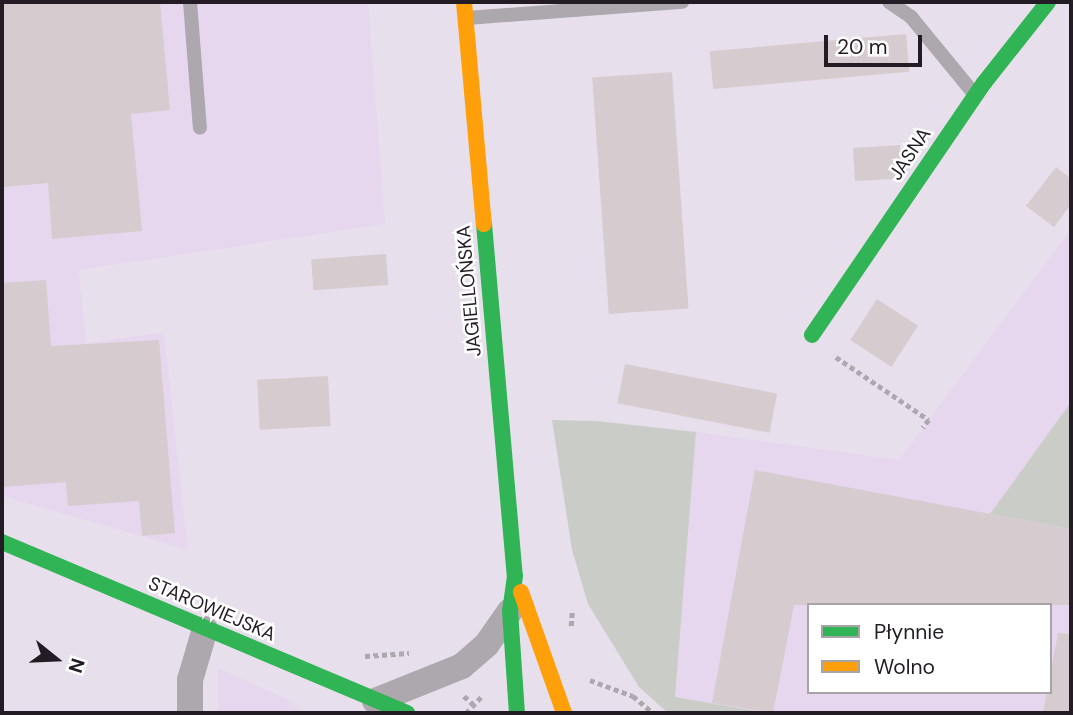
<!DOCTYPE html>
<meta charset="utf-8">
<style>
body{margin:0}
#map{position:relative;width:1073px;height:715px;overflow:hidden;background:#e8dfec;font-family:"DM Sans",sans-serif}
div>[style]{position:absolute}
.built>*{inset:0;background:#e7d7ee}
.green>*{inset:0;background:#cacdc7}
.building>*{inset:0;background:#d6cbcf;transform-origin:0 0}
.path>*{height:4.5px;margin-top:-2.25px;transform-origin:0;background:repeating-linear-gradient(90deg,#aca8ae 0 5px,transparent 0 8.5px)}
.lane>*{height:14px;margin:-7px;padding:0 7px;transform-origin:7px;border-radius:7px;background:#aca8ad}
.street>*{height:26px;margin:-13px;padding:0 13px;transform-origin:13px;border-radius:13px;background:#aca8ad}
.fast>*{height:16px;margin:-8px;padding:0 8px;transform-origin:8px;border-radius:8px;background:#30b455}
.slow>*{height:16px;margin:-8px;padding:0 8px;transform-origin:8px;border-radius:8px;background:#ff9f0a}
span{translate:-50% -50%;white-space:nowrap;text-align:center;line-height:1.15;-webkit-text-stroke:5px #fff;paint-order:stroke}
.street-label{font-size:19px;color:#231c25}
.frame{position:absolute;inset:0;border:4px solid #231c25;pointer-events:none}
.legend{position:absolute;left:807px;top:603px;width:245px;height:91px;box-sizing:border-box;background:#fff;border:2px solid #a7a4a8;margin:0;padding:9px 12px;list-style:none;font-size:21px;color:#231c25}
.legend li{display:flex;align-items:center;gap:14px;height:35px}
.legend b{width:35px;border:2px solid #a7a4a8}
.north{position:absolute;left:21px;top:624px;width:70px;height:70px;-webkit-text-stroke:5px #fff;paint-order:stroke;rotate:108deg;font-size:19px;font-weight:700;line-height:28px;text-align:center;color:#231c25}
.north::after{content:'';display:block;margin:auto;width:24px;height:32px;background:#231c25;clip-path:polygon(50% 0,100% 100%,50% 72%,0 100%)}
.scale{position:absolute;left:824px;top:35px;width:98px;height:32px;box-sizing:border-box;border:4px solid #231c25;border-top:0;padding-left:9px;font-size:21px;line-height:24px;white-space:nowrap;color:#231c25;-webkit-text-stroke:5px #fff;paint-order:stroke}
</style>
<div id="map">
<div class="built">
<div style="clip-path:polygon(2px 2px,368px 2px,385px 224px,79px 270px,86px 343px,164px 332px,188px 550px,2px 496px)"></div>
<div style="clip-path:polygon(evenodd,1071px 229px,1071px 402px,990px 514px,1071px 529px,1071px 713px,769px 713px,675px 697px,696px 432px,899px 460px,1071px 229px,809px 605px,1050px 605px,1050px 692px,809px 692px,809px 605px)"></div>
<div style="clip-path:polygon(218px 668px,291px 701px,303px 713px,218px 713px)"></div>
</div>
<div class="green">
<div style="clip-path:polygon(1071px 402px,1071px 529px,990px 514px)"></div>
<div style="clip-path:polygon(552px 420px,597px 421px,696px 432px,675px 697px,769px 713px,668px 713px,639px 687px,588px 604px,572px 550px)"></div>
</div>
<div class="building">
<div style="clip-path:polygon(2px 2px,160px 2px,170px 110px,131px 114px,142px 231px,52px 239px,48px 183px,4px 187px)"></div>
<div style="left:906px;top:34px;width:38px;height:197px;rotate:85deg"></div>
<div style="left:672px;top:72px;width:237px;height:80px;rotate:86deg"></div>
<div style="clip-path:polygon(900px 145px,901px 167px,893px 179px,855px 181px,853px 148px)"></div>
<div style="clip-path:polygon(1056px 167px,1071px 179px,1071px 204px,1054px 227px,1026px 206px)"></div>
<div style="left:386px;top:254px;width:31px;height:75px;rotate:86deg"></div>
<div style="clip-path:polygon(46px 280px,51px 346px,159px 340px,175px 533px,142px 536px,139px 501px,68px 506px,66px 482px,2px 487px,2px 283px)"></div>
<div style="left:877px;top:299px;width:49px;height:49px;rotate:33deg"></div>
<div style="left:625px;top:364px;width:155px;height:40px;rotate:11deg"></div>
<div style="left:328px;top:376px;width:50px;height:71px;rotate:87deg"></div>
<div style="clip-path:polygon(755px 470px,1071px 529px,1071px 605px,794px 605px,773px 713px,712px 703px)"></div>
<div style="clip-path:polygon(1058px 633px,1071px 634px,1071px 713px,1043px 713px)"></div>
</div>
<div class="path">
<div style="left:836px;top:357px;width:112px;rotate:34.1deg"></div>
<div style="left:929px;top:420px;width:10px;rotate:127deg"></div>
<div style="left:571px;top:626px;width:16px;rotate:-86deg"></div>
<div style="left:365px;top:656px;width:44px;rotate:-3.9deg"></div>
<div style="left:590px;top:680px;width:46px;rotate:20.4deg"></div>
<div style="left:633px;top:696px;width:26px;rotate:40deg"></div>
<div style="left:464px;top:696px;width:12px;rotate:42deg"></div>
<div style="left:466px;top:713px;width:23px;rotate:-47deg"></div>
</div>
<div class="lane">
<div style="left:190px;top:2px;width:126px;rotate:85.5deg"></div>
<div style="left:889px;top:2px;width:27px;rotate:34deg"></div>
<div style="left:911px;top:17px;width:101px;rotate:50.6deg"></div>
<div style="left:467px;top:18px;width:216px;rotate:-4.3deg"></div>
</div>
<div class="street">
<div style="left:375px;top:701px;width:94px;rotate:-21.9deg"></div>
<div style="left:462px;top:666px;width:33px;rotate:-41deg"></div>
<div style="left:487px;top:644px;width:40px;rotate:-55.1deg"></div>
<div style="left:190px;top:713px;width:33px;rotate:-90deg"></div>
<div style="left:190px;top:680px;width:53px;rotate:-73.6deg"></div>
</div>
<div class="fast">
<div style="left:484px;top:224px;width:353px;rotate:85deg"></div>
<div style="left:515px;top:576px;width:35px;rotate:98deg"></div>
<div style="left:510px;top:611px;width:102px;rotate:86.1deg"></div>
<div style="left:812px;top:335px;width:305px;rotate:-55.7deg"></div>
<div style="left:984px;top:83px;width:103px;rotate:-51.7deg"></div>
<div style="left:2px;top:542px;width:440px;rotate:22.9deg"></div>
</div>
<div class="slow">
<div style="left:464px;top:2px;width:223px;rotate:84.9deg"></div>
<div style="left:521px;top:592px;width:128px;rotate:70.4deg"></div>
</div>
<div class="street-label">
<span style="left:910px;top:154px;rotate:-56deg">JASNA</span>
<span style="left:469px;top:291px;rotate:-95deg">JAGIELLOŃSKA</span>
<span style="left:212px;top:609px;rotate:23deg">STAROWIEJSKA</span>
</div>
<div class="frame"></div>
<ul class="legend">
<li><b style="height:9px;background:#30b455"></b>Płynnie</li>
<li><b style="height:9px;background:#ff9f0a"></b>Wolno</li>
</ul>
<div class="north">N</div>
<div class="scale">20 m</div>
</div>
